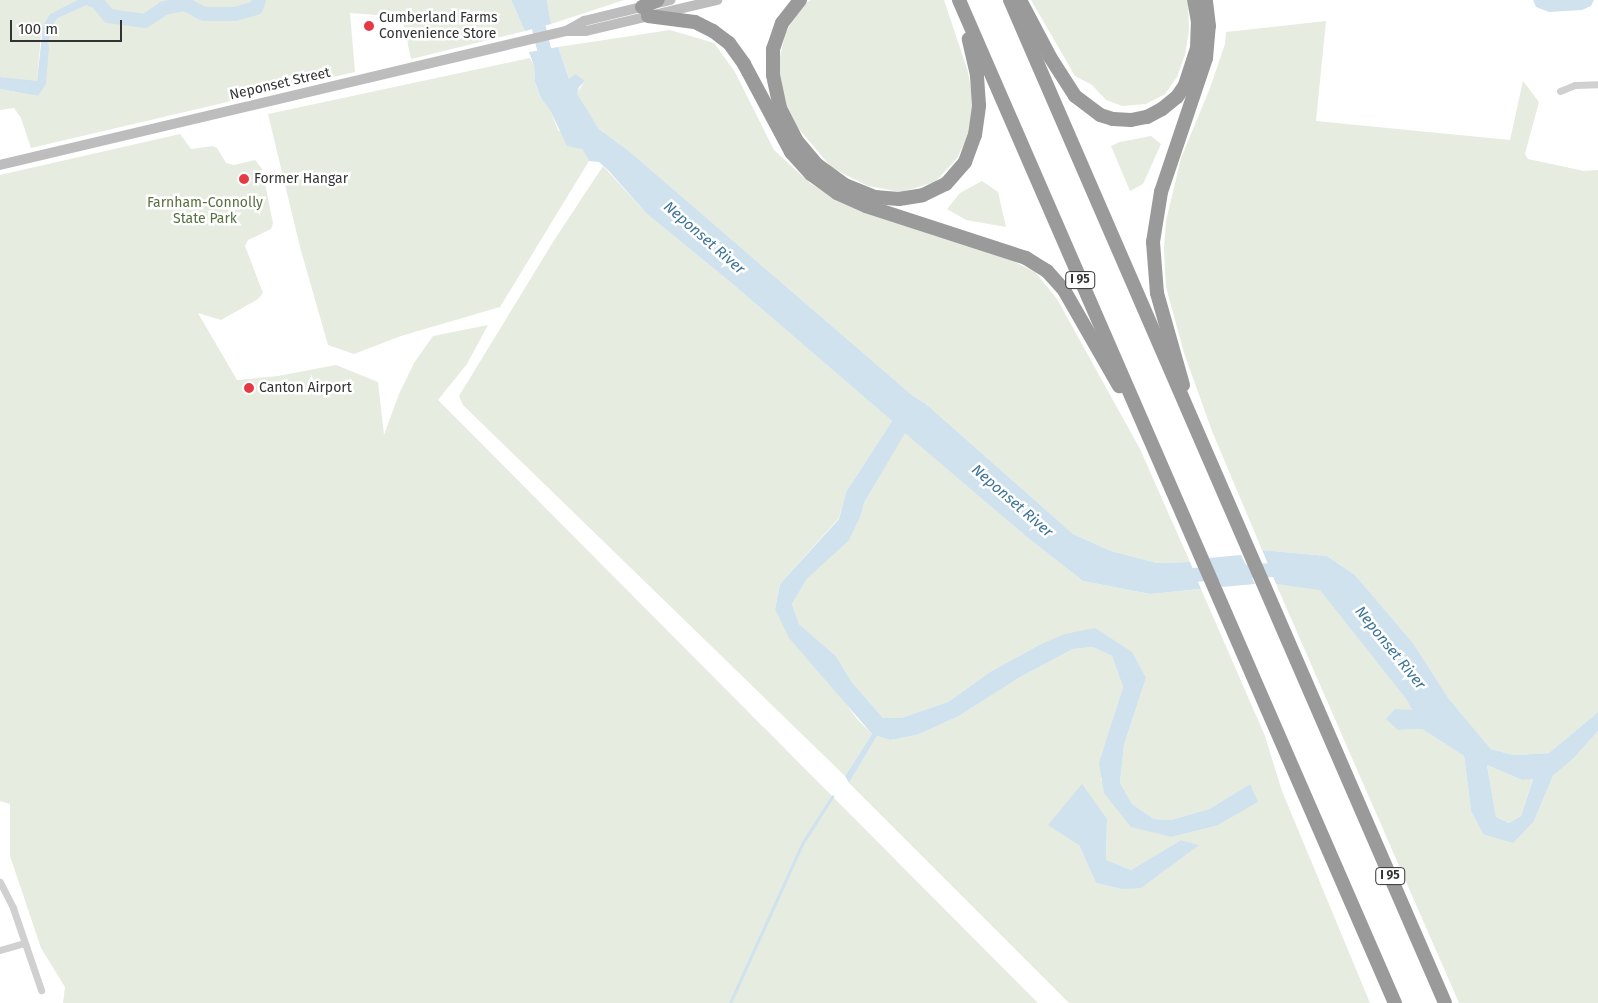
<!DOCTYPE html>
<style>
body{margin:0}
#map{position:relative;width:1598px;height:1003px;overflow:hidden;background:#fff;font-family:"Fira Sans",sans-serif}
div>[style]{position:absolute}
.green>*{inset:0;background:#e6ecdf}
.water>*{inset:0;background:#cfe2ee}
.pier>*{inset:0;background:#fff}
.stream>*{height:2.5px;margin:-1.25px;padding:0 1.25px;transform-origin:1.25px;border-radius:1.25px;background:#cfe2ee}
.river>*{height:14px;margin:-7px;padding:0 7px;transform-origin:7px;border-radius:7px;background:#cfe2ee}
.street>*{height:7px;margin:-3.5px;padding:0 3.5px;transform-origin:3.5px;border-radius:3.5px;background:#d0d0d0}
.secondary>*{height:10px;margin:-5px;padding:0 5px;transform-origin:5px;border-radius:5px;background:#bdbdbd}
.highway>*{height:14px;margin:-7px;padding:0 7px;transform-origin:7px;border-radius:7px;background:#9a9a9a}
.dots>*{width:14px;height:14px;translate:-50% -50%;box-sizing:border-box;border:2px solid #fff;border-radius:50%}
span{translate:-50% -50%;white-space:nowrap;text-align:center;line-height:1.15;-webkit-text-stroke:5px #fff;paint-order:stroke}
.shield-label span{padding:1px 4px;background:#fff;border:1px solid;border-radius:4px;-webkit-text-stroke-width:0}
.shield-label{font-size:12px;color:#333;font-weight:700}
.poi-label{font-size:14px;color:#333}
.left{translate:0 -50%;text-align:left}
.street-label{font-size:14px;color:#333}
.park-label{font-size:14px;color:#56703f}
.water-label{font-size:15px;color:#3f7597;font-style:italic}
.scale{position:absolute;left:10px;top:20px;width:112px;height:22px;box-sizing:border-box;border:2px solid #333;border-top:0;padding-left:6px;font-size:15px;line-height:18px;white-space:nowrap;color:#333;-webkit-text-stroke:4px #fff;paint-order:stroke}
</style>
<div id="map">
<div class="green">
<div style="clip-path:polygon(0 0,77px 0,50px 14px,41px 35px,37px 81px,34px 82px,0 77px)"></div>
<div style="clip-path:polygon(98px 0,511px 0,525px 31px,411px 59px,402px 17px,350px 13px,355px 72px,31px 148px,21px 118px,14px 108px,0 110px,0 89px,38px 96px,48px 44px,54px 23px,58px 18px,92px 3px,110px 20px,104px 6px)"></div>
<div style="clip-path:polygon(547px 0,624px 0,551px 24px)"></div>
<div style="clip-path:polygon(811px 0,944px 0,968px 72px,974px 107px,971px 130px,957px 158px,935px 182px,901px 192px,868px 186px,832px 168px,798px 128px,783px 97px,778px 65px,786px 32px,802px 5px)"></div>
<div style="clip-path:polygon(1031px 0,1188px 0,1189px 30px,1185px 55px,1177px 77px,1165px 94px,1146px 104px,1122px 106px,1106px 100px,1092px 85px,1075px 76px)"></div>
<div style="clip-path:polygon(1326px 21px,1316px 121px,1510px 140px,1523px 81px,1539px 102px,1525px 154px,1528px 159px,1584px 171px,1598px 170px,1598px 712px,1549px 753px,1513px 755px,1491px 749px,1449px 699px,1413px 643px,1355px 575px,1327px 556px,1262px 550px,1212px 431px,1184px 353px,1166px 287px,1164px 249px,1166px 221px,1181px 158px,1210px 88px,1225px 44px,1226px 32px)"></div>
<div style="clip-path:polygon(670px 30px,714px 43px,735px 72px,774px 150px,811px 184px,847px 205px,1013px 261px,1035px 272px,1057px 299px,1140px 449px,1190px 562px,1157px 563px,1111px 551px,1073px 534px,926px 404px,913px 396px,629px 151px,599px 129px,576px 94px,585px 81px,569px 79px,558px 47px)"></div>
<div style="clip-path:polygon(530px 58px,534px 66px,535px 82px,541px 98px,551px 112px,558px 130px,582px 149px,589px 161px,500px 307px,401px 336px,354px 354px,328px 345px,300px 247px,268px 114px)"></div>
<div style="clip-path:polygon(180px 134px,191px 149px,213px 146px,217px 148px,226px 163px,234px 165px,255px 160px,262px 169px,273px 223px,271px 229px,248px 240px,245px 246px,263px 293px,258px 299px,221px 320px,198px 313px,237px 380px,278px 376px,336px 365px,378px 382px,384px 435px,399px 394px,414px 363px,433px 336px,488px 325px,467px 364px,438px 400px,1038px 1003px,63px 1003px,65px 987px,41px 948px,10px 856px,10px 804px,0 801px,0 175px)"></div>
<div style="clip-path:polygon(1151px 136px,1161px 144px,1143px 184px,1130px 191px,1111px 146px,1120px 142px)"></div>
<div style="clip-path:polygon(603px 166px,647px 214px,729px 281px,892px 421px,846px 492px,839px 518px,780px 584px,775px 609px,858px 720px,872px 734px,845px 776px,463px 405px,459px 396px,553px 242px)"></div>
<div style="clip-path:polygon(982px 181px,998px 192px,1006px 227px,966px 220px,947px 209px,960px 193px)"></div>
<div style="clip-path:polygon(evenodd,905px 432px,1028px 538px,1083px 581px,1150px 594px,1201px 589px,1265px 736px,1282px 791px,1370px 1003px,1069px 1003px,849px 783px,877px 736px,890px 740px,917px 735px,959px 716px,1022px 676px,1073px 649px,1093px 647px,1112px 656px,1123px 687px,1113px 719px,1101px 780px,1172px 837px,1216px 826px,1250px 784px,1209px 809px,1171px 820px,1154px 819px,1132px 804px,1120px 783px,1124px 745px,1146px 678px,1095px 628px,1039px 645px,990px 672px,948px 702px,901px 718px,883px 718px,851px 681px,836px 656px,799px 624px,792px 604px,807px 579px,849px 539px,861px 515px,864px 503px,905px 432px,1107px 819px,1106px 860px,1131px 870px,1181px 840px,1198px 845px,1121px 889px,1096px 883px,1079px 845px,1107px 819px)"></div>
<div style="clip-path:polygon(1276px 584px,1320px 589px,1406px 699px,1412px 710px,1398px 730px,1422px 729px,1464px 756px,1471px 811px,1483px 834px,1534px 821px,1553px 776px,1574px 758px,1598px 731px,1598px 1003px,1459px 1003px)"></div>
<div style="clip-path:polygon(1487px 765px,1522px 780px,1533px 778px,1521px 816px,1509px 823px,1496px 817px)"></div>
</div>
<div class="water">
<div style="clip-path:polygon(77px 0,98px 0,113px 20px,110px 20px,92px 3px,58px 18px,54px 23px,48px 44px,49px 46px,46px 84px,38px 96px,0 89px,0 77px,37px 81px,43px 26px,50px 14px)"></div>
<div style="clip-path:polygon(511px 0,547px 0,551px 24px,525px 31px)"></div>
<div style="clip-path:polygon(1533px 0,1594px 0,1591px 6px,1582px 10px,1549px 12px,1536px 7px)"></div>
<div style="clip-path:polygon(558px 47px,569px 79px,575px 74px,585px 81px,579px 87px,577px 94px,599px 129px,629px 151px,913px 396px,926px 404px,1073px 534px,1111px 551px,1157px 563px,1190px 562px,1201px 589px,1150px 594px,1083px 581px,1028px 538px,905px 433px,864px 503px,861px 515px,849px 540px,807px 579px,792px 604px,799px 624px,836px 656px,851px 681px,883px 718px,901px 718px,948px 702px,990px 672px,1039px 645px,1065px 634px,1095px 628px,1132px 652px,1146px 678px,1124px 745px,1120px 783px,1132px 804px,1154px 819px,1171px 820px,1209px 809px,1250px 784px,1258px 802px,1216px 826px,1172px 837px,1131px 827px,1104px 793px,1099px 763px,1123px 687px,1112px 656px,1093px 647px,1073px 649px,1022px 676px,959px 716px,917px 735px,890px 740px,877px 736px,849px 783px,845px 776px,872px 734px,789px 638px,775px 609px,780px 584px,839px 519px,846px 492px,892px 421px,729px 281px,647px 214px,608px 170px,599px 162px,589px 161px,582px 149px,567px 146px,551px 112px,541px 98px,535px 82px,534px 66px,529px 52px)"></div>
<div style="clip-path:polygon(evenodd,1262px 550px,1327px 556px,1355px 575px,1413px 643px,1449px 699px,1491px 749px,1513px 755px,1549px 753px,1598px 712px,1598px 731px,1574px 758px,1553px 776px,1534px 821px,1513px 843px,1483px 834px,1471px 811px,1464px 756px,1422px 729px,1398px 730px,1386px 719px,1395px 709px,1412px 710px,1406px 699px,1320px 590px,1276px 584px,1262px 550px,1487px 765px,1522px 780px,1533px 779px,1521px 816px,1509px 823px,1496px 817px,1487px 765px)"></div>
<div style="clip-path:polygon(1241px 555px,1255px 584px,1222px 587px,1209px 558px)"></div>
<div style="clip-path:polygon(1082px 784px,1107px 819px,1106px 860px,1131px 870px,1181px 840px,1199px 845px,1141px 888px,1121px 889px,1096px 883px,1079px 845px,1048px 825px)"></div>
</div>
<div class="pier">
<div style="clip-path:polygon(1261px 548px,1262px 550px,1277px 587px,1274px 585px,1260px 551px)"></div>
</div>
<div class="stream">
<div style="left:730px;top:1003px;width:175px;rotate:-65.6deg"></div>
<div style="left:802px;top:844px;width:56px;rotate:-57.4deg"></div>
</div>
<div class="river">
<div style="left:92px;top:0;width:4px;rotate:14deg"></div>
<div style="left:96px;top:1px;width:20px;rotate:49deg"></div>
<div style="left:109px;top:16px;width:36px;rotate:8deg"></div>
<div style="left:145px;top:21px;width:23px;rotate:-34deg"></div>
<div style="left:164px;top:8px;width:21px;rotate:-11deg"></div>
<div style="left:185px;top:4px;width:21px;rotate:28deg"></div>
<div style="left:204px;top:14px;width:31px"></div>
<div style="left:235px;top:14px;width:22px;rotate:-16deg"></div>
<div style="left:256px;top:8px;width:9px;rotate:-69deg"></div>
<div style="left:532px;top:0;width:67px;rotate:76.2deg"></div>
<div style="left:1177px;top:576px;width:110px;rotate:-3.6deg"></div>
</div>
<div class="street">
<div style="left:1560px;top:91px;width:16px;rotate:-22deg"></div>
<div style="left:1575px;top:85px;width:23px;rotate:-2deg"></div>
<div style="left:0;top:882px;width:29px;rotate:63deg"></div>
<div style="left:13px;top:908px;width:87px;rotate:71.1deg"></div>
<div style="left:0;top:950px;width:25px;rotate:-16deg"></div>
</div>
<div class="secondary">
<div style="left:566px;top:31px;width:21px;rotate:-29deg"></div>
<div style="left:584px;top:21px;width:89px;rotate:-13.7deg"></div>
<div style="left:0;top:165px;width:582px;rotate:-13.32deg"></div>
<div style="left:566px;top:31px;width:20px"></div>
<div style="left:586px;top:31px;width:135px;rotate:-13.3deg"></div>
</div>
<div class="highway">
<div style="left:800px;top:0;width:29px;rotate:128deg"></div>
<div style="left:782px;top:23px;width:28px;rotate:109deg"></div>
<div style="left:773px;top:49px;width:26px;rotate:90deg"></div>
<div style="left:773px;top:75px;width:34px;rotate:78deg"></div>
<div style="left:780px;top:108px;width:37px;rotate:63deg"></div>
<div style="left:797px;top:141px;width:30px;rotate:50deg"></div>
<div style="left:816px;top:164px;width:36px;rotate:36deg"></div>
<div style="left:845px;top:185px;width:32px;rotate:22deg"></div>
<div style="left:875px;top:197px;width:24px;rotate:5deg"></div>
<div style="left:899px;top:199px;width:24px;rotate:-9deg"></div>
<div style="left:923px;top:195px;width:25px;rotate:-26deg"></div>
<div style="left:946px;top:184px;width:29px;rotate:-49deg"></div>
<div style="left:965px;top:162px;width:29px;rotate:-70deg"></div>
<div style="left:975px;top:135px;width:30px;rotate:-82deg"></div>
<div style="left:979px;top:105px;width:30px;rotate:-94deg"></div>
<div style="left:977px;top:75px;width:37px;rotate:-103deg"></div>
<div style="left:959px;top:0;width:1094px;rotate:66.51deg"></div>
<div style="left:1010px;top:0;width:1093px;rotate:66.55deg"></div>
<div style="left:1020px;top:0;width:64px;rotate:62.2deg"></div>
<div style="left:1050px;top:57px;width:46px;rotate:57.3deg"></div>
<div style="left:1075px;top:96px;width:31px;rotate:37deg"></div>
<div style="left:1100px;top:115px;width:14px;rotate:17deg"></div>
<div style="left:1113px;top:119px;width:18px;rotate:3deg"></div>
<div style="left:1131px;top:120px;width:16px;rotate:-11deg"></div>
<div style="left:1147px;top:117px;width:17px;rotate:-28deg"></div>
<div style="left:1162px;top:109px;width:19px;rotate:-39deg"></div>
<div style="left:1177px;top:97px;width:14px;rotate:-56deg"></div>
<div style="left:1185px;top:85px;width:39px;rotate:-72deg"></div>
<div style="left:1197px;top:48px;width:26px;rotate:-88deg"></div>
<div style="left:1198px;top:22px;width:22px;rotate:-100deg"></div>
<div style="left:642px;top:7px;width:17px;rotate:-24deg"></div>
<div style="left:648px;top:16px;width:47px;rotate:7.3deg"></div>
<div style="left:695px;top:22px;width:20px;rotate:27deg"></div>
<div style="left:713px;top:31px;width:20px;rotate:37deg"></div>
<div style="left:729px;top:43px;width:26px;rotate:54deg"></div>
<div style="left:744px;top:64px;width:100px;rotate:61.9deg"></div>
<div style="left:791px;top:152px;width:30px;rotate:48deg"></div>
<div style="left:811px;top:174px;width:32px;rotate:36deg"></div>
<div style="left:837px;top:193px;width:32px;rotate:24deg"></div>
<div style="left:866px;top:206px;width:168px;rotate:18deg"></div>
<div style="left:1026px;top:258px;width:25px;rotate:32deg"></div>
<div style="left:1047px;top:271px;width:25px;rotate:48deg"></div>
<div style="left:1064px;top:290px;width:111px;rotate:60.2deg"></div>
<div style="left:1183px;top:385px;width:96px;rotate:-105.8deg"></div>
<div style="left:1157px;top:293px;width:51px;rotate:-94.5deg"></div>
<div style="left:1153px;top:242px;width:51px;rotate:-80.9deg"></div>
<div style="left:1161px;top:192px;width:141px;rotate:-71.4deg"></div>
<div style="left:1206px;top:58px;width:32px;rotate:-85deg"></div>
<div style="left:1209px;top:26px;width:26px;rotate:-97deg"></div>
</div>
<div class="dots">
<div style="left:369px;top:26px;background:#e63946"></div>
<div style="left:244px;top:179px;background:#e63946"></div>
<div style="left:249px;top:388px;background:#e63946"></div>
</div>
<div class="shield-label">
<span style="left:1080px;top:280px">I 95</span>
<span style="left:1390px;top:876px">I 95</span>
</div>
<div class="poi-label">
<span class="left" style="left:379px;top:26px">Cumberland Farms<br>Convenience Store</span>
<span class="left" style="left:254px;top:179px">Former Hangar</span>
<span class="left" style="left:259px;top:388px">Canton Airport</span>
</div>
<div class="street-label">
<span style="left:280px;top:84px;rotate:-13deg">Neponset Street</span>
</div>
<div class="park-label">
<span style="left:205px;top:211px">Farnham-Connolly<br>State Park</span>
</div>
<div class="water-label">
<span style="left:704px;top:238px;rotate:41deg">Neponset River</span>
<span style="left:1012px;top:501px;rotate:41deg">Neponset River</span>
<span style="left:1390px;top:648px;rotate:51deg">Neponset River</span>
</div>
<div class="scale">100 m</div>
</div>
